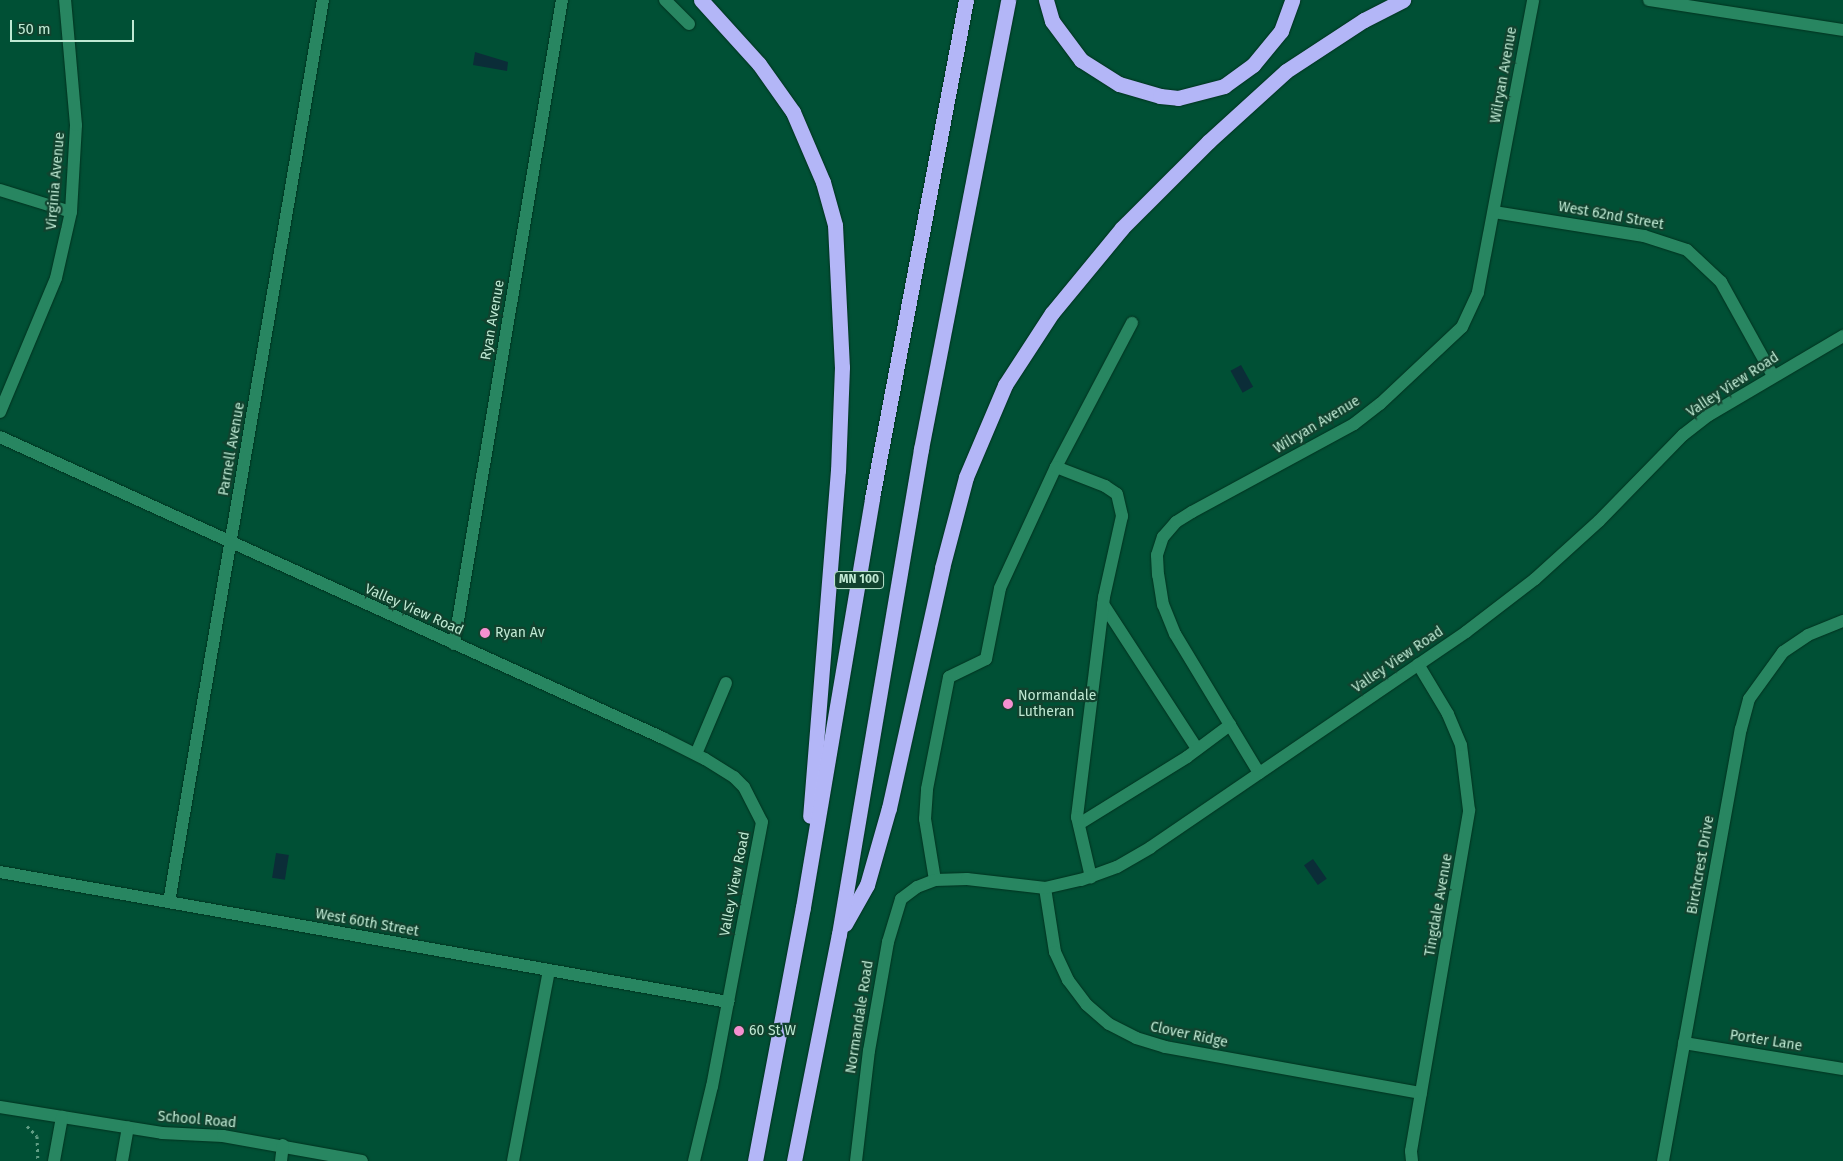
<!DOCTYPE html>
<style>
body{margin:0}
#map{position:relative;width:1843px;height:1161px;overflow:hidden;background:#005035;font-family:"Fira Sans",sans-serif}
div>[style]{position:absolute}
.water>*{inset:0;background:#0b2d38;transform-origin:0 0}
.path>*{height:3px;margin-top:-1.5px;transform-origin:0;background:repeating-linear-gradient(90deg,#619e85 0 2.5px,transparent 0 6.5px)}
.roads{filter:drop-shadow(0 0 1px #00321f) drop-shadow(0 0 1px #00321f)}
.minor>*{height:12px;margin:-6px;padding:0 6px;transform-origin:6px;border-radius:6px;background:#288661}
.highway>*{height:15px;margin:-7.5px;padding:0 7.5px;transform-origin:7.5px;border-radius:7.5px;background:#b3b6f7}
.dots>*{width:14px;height:14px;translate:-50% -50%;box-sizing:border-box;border:2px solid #11422e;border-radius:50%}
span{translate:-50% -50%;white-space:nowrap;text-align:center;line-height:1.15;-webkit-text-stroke:4.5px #11422e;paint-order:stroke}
.shield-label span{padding:1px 4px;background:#11422e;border:1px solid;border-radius:4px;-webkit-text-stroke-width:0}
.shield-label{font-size:12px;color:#bfe9d3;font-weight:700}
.street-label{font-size:14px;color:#bfe9d3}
.poi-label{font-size:14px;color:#bfe9d3}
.left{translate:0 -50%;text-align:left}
.scale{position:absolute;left:10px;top:20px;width:124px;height:22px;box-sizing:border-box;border:2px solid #bfe9d3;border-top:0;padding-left:6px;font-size:15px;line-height:18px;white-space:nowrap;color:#bfe9d3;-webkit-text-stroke:4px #11422e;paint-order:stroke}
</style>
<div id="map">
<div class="water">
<div style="clip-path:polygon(475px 52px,508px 62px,507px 71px,473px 65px)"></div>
<div style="left:1241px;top:365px;width:25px;height:12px;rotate:61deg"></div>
<div style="left:276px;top:853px;width:13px;height:25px;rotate:9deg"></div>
<div style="left:1313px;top:859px;width:24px;height:11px;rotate:55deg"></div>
</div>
<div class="path">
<div style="left:27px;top:1126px;width:14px;rotate:45deg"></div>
<div style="left:37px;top:1136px;width:25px;rotate:88deg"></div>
</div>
<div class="roads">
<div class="minor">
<div style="left:665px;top:0;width:34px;rotate:45deg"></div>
<div style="left:1649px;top:0;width:196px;rotate:8.8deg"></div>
<div style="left:0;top:190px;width:74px;rotate:17.2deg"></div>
<div style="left:1494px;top:212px;width:152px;rotate:9.1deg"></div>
<div style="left:1644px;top:236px;width:45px;rotate:18deg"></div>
<div style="left:1687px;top:250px;width:47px;rotate:43.3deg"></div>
<div style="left:1721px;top:282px;width:107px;rotate:61deg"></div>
<div style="left:0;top:412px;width:145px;rotate:-67.3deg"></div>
<div style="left:56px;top:278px;width:68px;rotate:-77.2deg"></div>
<div style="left:71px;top:212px;width:87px;rotate:-86.7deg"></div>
<div style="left:76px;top:125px;width:125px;rotate:-95deg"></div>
<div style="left:0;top:437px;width:728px;rotate:24.42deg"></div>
<div style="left:663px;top:738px;width:47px;rotate:26.6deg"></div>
<div style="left:705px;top:759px;width:34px;rotate:32deg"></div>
<div style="left:734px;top:777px;width:14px;rotate:45deg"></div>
<div style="left:744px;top:787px;width:39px;rotate:63deg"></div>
<div style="left:762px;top:822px;width:269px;rotate:100.7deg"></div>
<div style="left:712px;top:1086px;width:77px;rotate:103.5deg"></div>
<div style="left:1056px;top:467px;width:163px;rotate:-62.2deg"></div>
<div style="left:1103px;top:604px;width:173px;rotate:57deg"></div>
<div style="left:454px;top:644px;width:653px;rotate:-80.48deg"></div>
<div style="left:696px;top:754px;width:77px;rotate:-67.1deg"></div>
<div style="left:1259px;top:773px;width:162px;rotate:-121.1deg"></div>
<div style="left:1175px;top:634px;width:31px;rotate:-112deg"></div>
<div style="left:1163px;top:605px;width:30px;rotate:-99deg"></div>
<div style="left:1158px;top:575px;width:20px;rotate:-93deg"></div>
<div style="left:1157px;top:555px;width:19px;rotate:-72deg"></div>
<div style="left:1163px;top:537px;width:20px;rotate:-49deg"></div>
<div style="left:1176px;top:522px;width:19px;rotate:-32deg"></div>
<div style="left:1192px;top:512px;width:184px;rotate:-28.5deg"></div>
<div style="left:1354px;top:424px;width:33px;rotate:-38deg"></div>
<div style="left:1380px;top:404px;width:112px;rotate:-43.2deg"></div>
<div style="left:1462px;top:327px;width:38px;rotate:-65deg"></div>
<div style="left:1478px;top:292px;width:297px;rotate:-79.3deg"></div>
<div style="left:1079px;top:824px;width:127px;rotate:-31.8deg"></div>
<div style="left:1187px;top:757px;width:54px;rotate:-36.7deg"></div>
<div style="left:0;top:872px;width:740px;rotate:10.12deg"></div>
<div style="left:935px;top:880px;width:62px;rotate:-99.3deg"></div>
<div style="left:925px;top:819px;width:30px;rotate:-86deg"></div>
<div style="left:927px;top:789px;width:114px;rotate:-78.9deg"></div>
<div style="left:949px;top:677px;width:41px;rotate:-25.9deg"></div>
<div style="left:986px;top:659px;width:72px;rotate:-78.8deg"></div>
<div style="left:1000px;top:588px;width:133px;rotate:-65.2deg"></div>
<div style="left:1056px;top:467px;width:53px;rotate:21.2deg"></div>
<div style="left:1105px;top:486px;width:14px;rotate:34deg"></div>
<div style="left:1117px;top:494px;width:23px;rotate:77deg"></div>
<div style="left:1122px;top:516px;width:83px;rotate:102.5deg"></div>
<div style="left:1104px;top:597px;width:222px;rotate:97deg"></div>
<div style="left:1077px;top:817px;width:62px;rotate:76.9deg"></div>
<div style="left:1045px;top:888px;width:65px;rotate:81.1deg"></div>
<div style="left:1055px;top:952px;width:31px;rotate:65deg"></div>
<div style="left:1068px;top:980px;width:31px;rotate:53deg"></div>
<div style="left:1087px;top:1005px;width:29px;rotate:41deg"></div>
<div style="left:1109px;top:1024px;width:30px;rotate:27deg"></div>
<div style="left:1136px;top:1038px;width:30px;rotate:17deg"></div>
<div style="left:1165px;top:1047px;width:260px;rotate:10.2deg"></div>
<div style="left:169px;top:902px;width:915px;rotate:-80.31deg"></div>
<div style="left:1684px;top:1043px;width:161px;rotate:9.3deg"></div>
<div style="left:0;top:1107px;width:164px;rotate:9.1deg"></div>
<div style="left:162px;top:1133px;width:61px;rotate:2.8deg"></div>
<div style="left:223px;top:1136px;width:141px;rotate:10.2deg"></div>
<div style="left:54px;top:1161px;width:45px;rotate:-79.7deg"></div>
<div style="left:122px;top:1161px;width:34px;rotate:-80deg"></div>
<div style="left:281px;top:1161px;width:16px;rotate:-83deg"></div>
<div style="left:513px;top:1161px;width:193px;rotate:-79.3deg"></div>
<div style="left:856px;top:1161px;width:111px;rotate:-83.3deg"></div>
<div style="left:869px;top:1051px;width:111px;rotate:-80.1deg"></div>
<div style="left:888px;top:942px;width:45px;rotate:-73.2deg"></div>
<div style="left:901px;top:899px;width:20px;rotate:-37deg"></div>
<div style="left:917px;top:887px;width:19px;rotate:-21deg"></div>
<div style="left:935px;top:880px;width:32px;rotate:-2deg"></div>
<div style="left:967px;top:879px;width:79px;rotate:6.6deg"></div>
<div style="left:1045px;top:888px;width:37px;rotate:-13deg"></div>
<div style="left:1081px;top:880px;width:38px;rotate:-20deg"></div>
<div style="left:1117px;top:867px;width:39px;rotate:-30deg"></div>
<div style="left:1151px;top:847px;width:381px;rotate:-34.3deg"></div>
<div style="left:1466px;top:632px;width:87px;rotate:-37.5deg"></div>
<div style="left:1535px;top:579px;width:86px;rotate:-42.2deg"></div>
<div style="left:1599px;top:521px;width:120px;rotate:-45.7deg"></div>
<div style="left:1683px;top:435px;width:33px;rotate:-38deg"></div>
<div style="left:1709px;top:415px;width:156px;rotate:-30.5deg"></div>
<div style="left:1412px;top:1161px;width:10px;rotate:-96deg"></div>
<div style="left:1411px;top:1151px;width:346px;rotate:-80.3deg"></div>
<div style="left:1469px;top:810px;width:65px;rotate:-97deg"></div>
<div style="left:1461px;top:745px;width:34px;rotate:-113deg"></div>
<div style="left:1448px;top:714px;width:58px;rotate:-121deg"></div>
<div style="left:1663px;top:1161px;width:439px;rotate:-79.8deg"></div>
<div style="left:1741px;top:729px;width:31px;rotate:-75deg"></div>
<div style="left:1749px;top:699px;width:58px;rotate:-54.1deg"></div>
<div style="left:1783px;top:652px;width:30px;rotate:-34deg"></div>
<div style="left:1808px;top:635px;width:38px;rotate:-22deg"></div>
</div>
<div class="highway">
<div style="left:701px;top:0;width:86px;rotate:47.8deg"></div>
<div style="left:759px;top:64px;width:59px;rotate:54.7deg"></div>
<div style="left:793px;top:112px;width:76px;rotate:66.8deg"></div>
<div style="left:823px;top:182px;width:45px;rotate:74.4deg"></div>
<div style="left:835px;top:225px;width:142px;rotate:87.2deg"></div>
<div style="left:842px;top:367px;width:103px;rotate:92.2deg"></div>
<div style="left:838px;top:470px;width:347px;rotate:94.6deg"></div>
<div style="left:1046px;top:0;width:22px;rotate:74deg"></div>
<div style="left:1052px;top:21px;width:49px;rotate:53.4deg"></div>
<div style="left:1081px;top:60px;width:45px;rotate:32.3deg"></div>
<div style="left:1119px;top:84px;width:43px;rotate:16.3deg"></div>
<div style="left:1160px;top:96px;width:18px;rotate:6deg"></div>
<div style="left:1178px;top:98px;width:48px;rotate:-14.6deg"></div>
<div style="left:1224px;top:86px;width:36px;rotate:-36deg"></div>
<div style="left:1253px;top:65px;width:44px;rotate:-50.5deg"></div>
<div style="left:1281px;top:31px;width:33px;rotate:-70deg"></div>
<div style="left:845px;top:924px;width:45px;rotate:-60.6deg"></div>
<div style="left:867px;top:885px;width:80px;rotate:-74.1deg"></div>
<div style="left:889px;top:808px;width:246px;rotate:-77.5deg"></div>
<div style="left:942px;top:568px;width:94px;rotate:-75.2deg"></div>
<div style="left:966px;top:477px;width:100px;rotate:-67deg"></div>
<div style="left:1005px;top:385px;width:86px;rotate:-56.9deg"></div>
<div style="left:1052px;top:313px;width:110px;rotate:-50.5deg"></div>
<div style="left:1122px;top:228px;width:122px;rotate:-45deg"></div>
<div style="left:1208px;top:142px;width:105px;rotate:-42.3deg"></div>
<div style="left:1286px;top:71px;width:93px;rotate:-33.2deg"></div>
<div style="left:1364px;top:20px;width:44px;rotate:-27.1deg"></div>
<div style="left:755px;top:1161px;width:258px;rotate:-79.3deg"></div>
<div style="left:803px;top:907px;width:415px;rotate:-80.4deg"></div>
<div style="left:872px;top:498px;width:507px;rotate:-79.31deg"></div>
<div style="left:794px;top:1161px;width:231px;rotate:-78.8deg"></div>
<div style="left:839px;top:934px;width:492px;rotate:-80.4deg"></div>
<div style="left:921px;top:449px;width:457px;rotate:-79deg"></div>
</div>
</div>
<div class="dots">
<div style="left:485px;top:633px;background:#f690d0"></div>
<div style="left:1008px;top:704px;background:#f690d0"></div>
<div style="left:739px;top:1031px;background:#f690d0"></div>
</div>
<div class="shield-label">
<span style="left:859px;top:580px">MN 100</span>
</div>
<div class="street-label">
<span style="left:1504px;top:75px;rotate:-80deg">Wilryan Avenue</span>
<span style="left:56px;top:181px;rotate:-85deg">Virginia Avenue</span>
<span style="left:1611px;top:216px;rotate:10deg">West 62nd Street</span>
<span style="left:493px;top:320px;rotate:-80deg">Ryan Avenue</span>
<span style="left:1733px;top:385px;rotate:-33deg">Valley View Road</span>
<span style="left:1317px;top:425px;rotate:-31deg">Wilryan Avenue</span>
<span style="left:232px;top:449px;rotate:-80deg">Parnell Avenue</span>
<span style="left:414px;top:610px;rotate:24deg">Valley View Road</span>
<span style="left:1398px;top:660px;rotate:-34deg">Valley View Road</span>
<span style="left:1701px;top:865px;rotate:-80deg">Birchcrest Drive</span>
<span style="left:735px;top:884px;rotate:-79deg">Valley View Road</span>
<span style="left:1439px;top:905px;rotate:-80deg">Tingdale Avenue</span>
<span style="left:367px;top:923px;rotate:10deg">West 60th Street</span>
<span style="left:860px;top:1017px;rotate:-81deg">Normandale Road</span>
<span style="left:1189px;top:1035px;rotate:12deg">Clover Ridge</span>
<span style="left:1766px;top:1041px;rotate:9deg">Porter Lane</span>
<span style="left:197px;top:1120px;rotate:5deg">School Road</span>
</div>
<div class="poi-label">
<span class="left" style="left:495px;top:633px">Ryan Av</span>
<span class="left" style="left:1018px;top:704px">Normandale<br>Lutheran</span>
<span class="left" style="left:749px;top:1031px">60 St W</span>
</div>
<div class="scale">50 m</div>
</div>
